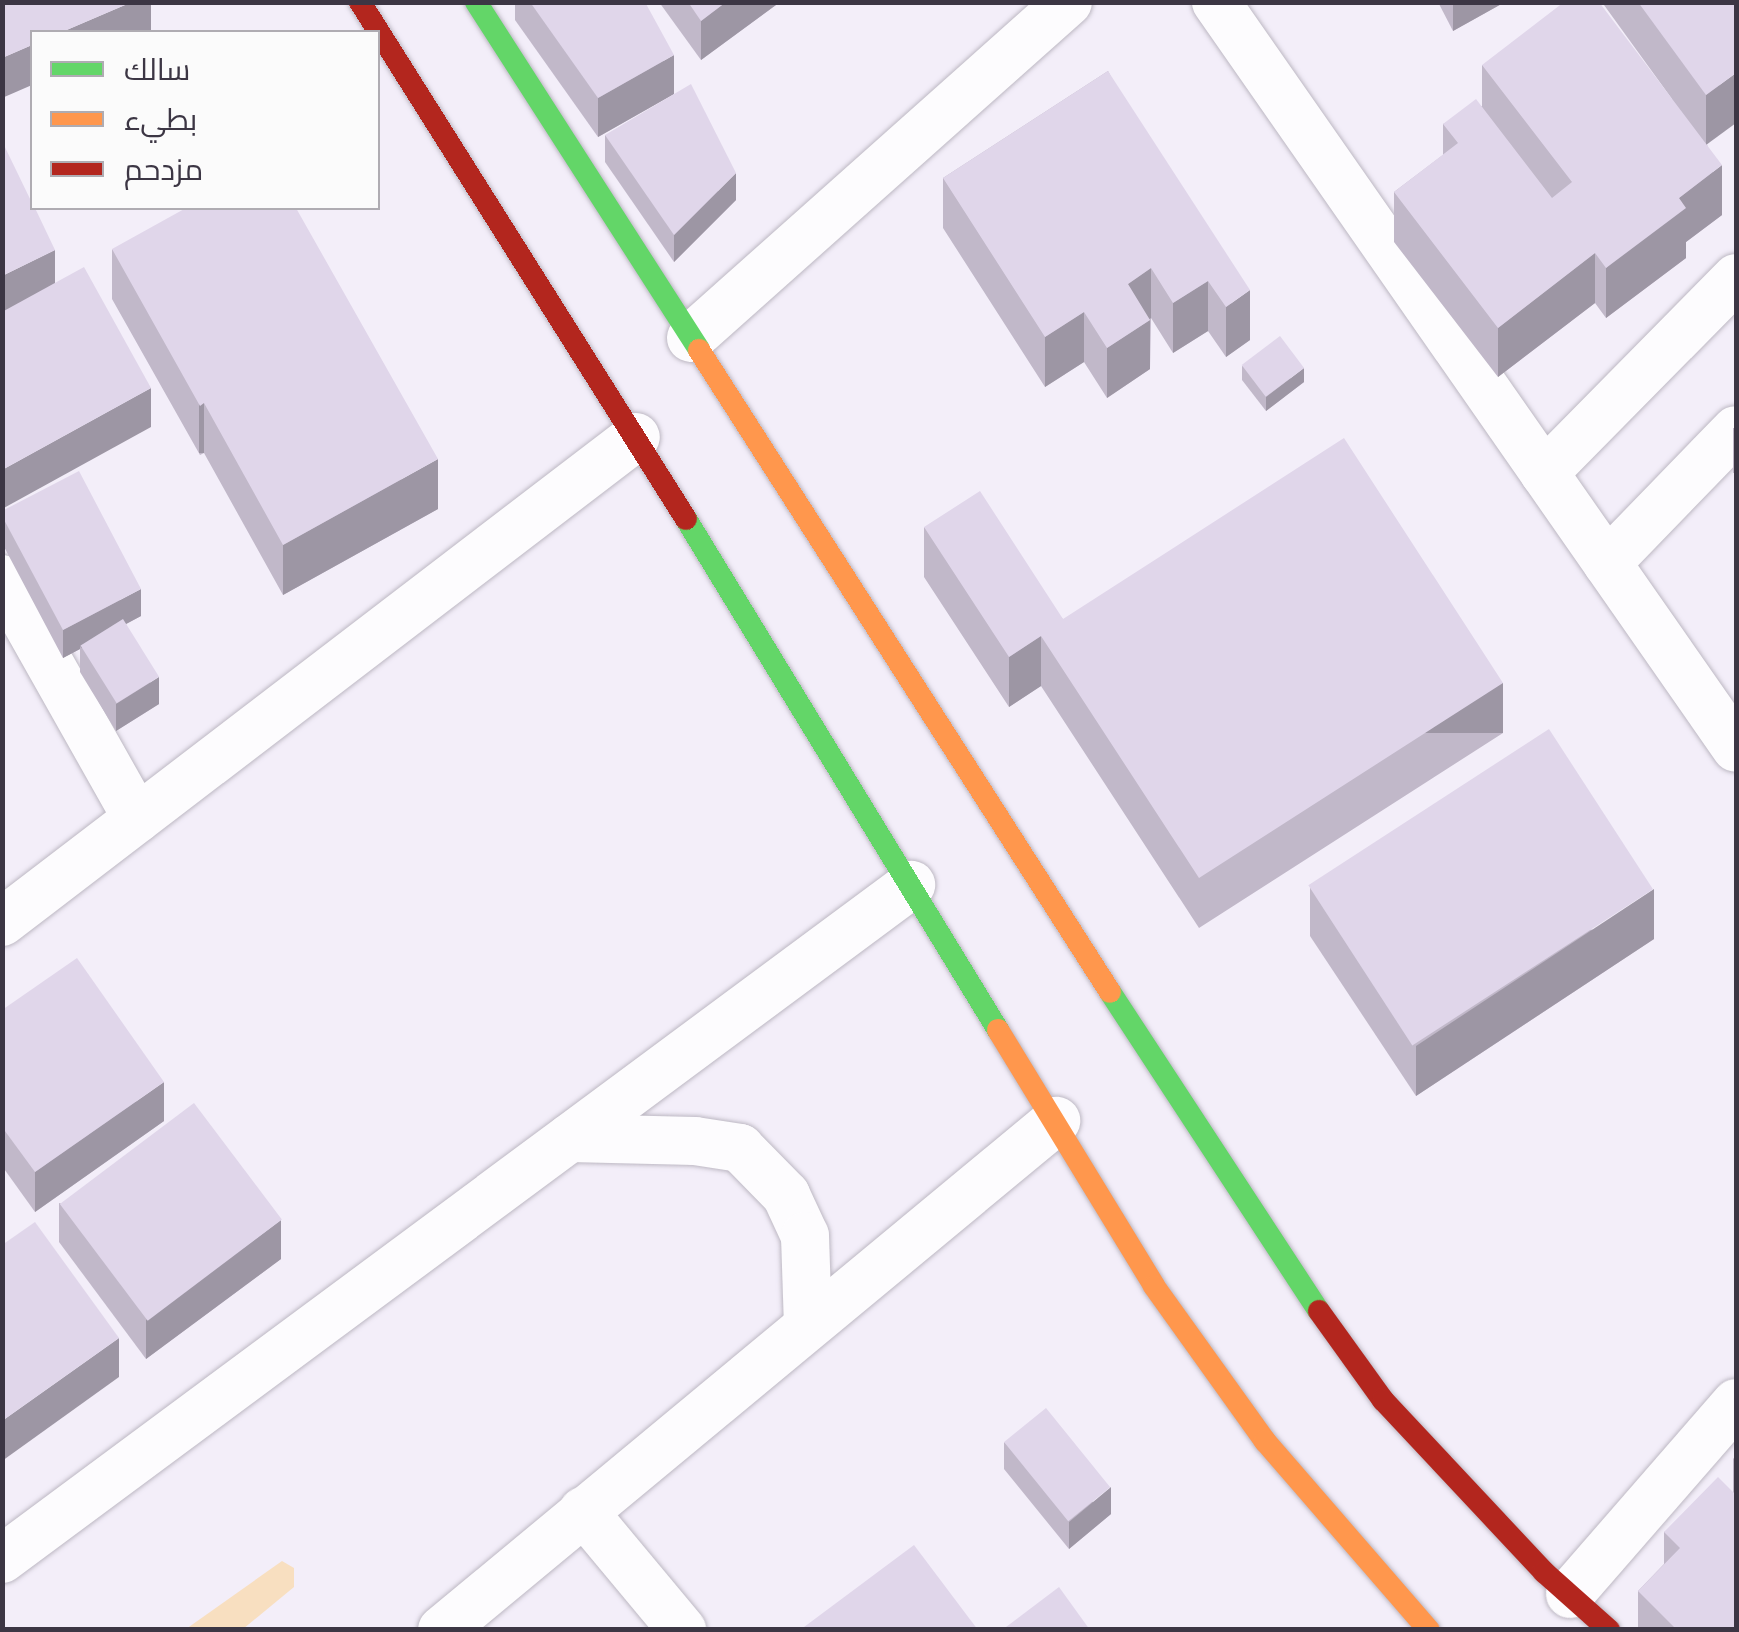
<!DOCTYPE html>
<meta charset="utf-8">
<style>
body{margin:0}
#map{position:relative;width:1739px;height:1632px;overflow:hidden;background:#f3eef9;font-family:Montserrat,Cairo,sans-serif}
div>[style]{position:absolute}
.green>*{inset:0;background:#f8dfc0}
.roads{filter:drop-shadow(0 0 2px #bdb8c3) drop-shadow(0 0 2px #bdb8c3)}
.street>*{height:48px;margin:-24px;padding:0 24px;transform-origin:24px;border-radius:24px;background:#fdfcfe}
.fast>*{height:22px;margin:-11px;padding:0 11px;transform-origin:11px;border-radius:11px;background:#63d668}
.slow>*{height:22px;margin:-11px;padding:0 11px;transform-origin:11px;border-radius:11px;background:#ff974d}
.jam>*{height:22px;margin:-11px;padding:0 11px;transform-origin:11px;border-radius:11px;background:#b3261e}
.wall>*{inset:0;background:#c1b8c9;transform-origin:0 0}
.shaded-wall>*{inset:0;background:#9d96a4;transform-origin:0 0}
.building>*{inset:0;background:#e0d6ea;transform-origin:0 0}
span{translate:-50% -50%;white-space:nowrap;text-align:center;line-height:1.15;-webkit-text-stroke:8px #fbfbfb;paint-order:stroke}
.frame{position:absolute;inset:0;border:5px solid #3c3644;pointer-events:none}
.legend{position:absolute;left:30px;top:30px;width:350px;height:180px;box-sizing:border-box;background:#fbfbfb;border:2px solid #afacb2;margin:0;padding:12px 18px;list-style:none;font-size:30px;color:#3c3644}
.legend li{display:flex;align-items:center;gap:20px;height:50px}
.legend b{width:50px;border:2px solid #afacb2}
</style>
<div id="map">
<div class="green">
<div style="clip-path:polygon(282px 1561px,294px 1568px,294px 1587px,243px 1629px,186px 1629px)"></div>
</div>
<div class="roads">
<div class="street">
<div style="left:1216px;top:2px;width:909px;rotate:55.12deg"></div>
<div style="left:691px;top:338px;width:505px;rotate:-41.71deg"></div>
<div style="left:1544px;top:473px;width:274px;rotate:-45.4deg"></div>
<div style="left:1607px;top:563px;width:185px;rotate:-45.9deg"></div>
<div style="left:2px;top:579px;width:275px;rotate:60.6deg"></div>
<div style="left:2px;top:922px;width:798px;rotate:-37.42deg"></div>
<div style="left:570px;top:1138px;width:125px;rotate:1.4deg"></div>
<div style="left:695px;top:1141px;width:46px;rotate:8.8deg"></div>
<div style="left:740px;top:1148px;width:66px;rotate:45.6deg"></div>
<div style="left:786px;top:1195px;width:45px;rotate:65.1deg"></div>
<div style="left:805px;top:1236px;width:89px;rotate:88.1deg"></div>
<div style="left:583px;top:1511px;width:155px;rotate:50.2deg"></div>
<div style="left:2px;top:1559px;width:1132px;rotate:-36.56deg"></div>
<div style="left:1570px;top:1594px;width:253px;rotate:-49deg"></div>
<div style="left:442px;top:1630px;width:798px;rotate:-39.66deg"></div>
</div>
<div class="fast">
<div style="left:476px;top:2px;width:413px;rotate:57.3deg"></div>
<div style="left:686px;top:519px;width:599px;rotate:58.59deg"></div>
<div style="left:1110px;top:992px;width:381px;rotate:56.8deg"></div>
</div>
<div class="slow">
<div style="left:699px;top:350px;width:762px;rotate:57.37deg"></div>
<div style="left:998px;top:1030px;width:300px;rotate:58.6deg"></div>
<div style="left:1154px;top:1286px;width:191px;rotate:54.4deg"></div>
<div style="left:1265px;top:1441px;width:250px;rotate:49.1deg"></div>
</div>
<div class="jam">
<div style="left:360px;top:2px;width:611px;rotate:57.77deg"></div>
<div style="left:1319px;top:1311px;width:110px;rotate:54.3deg"></div>
<div style="left:1383px;top:1400px;width:236px;rotate:46.9deg"></div>
<div style="left:1544px;top:1572px;width:87px;rotate:41.7deg"></div>
</div>
</div>
<div class="wall">
<div style="clip-path:polygon(515px 2px,645px 2px,674px 94px,598px 137px,515px 20px)"></div>
<div style="clip-path:polygon(659px 2px,780px 2px,701px 60px)"></div>
<div style="clip-path:polygon(1438px 2px,1505px 2px,1453px 31px)"></div>
<div style="clip-path:polygon(1604px 2px,1736px 2px,1707px 144px,1722px 215px,1686px 242px,1686px 258px,1606px 318px,1595px 303px,1498px 377px,1394px 242px,1394px 192px,1443px 155px,1443px 124px,1482px 106px,1482px 65px,1672px 99px,1604px 5px)"></div>
<div style="clip-path:polygon(1108px 71px,1250px 340px,1226px 357px,1208px 331px,1173px 353px,1151px 318px,1150px 369px,1107px 398px,1084px 362px,1045px 387px,943px 228px,943px 178px)"></div>
<div style="clip-path:polygon(605px 135px,736px 200px,674px 262px,605px 162px)"></div>
<div style="clip-path:polygon(112px 249px,438px 509px,283px 595px,204px 453px,200px 455px,112px 299px)"></div>
<div style="clip-path:polygon(1242px 366px,1304px 382px,1266px 411px,1242px 380px)"></div>
<div style="left:1736px;top:428px;width:45px;height:3px;rotate:90deg"></div>
<div style="clip-path:polygon(2px 511px,141px 616px,126px 624px,159px 704px,116px 731px,80px 672px,80px 649px,63px 658px,2px 543px)"></div>
<div style="clip-path:polygon(924px 527px,1063px 619px,1503px 733px,1199px 928px,1041px 686px,1009px 707px,924px 577px)"></div>
<div style="clip-path:polygon(1310px 887px,1654px 939px,1416px 1096px,1310px 936px)"></div>
<div style="clip-path:polygon(2px 1010px,164px 1121px,35px 1212px,2px 1166px)"></div>
<div style="clip-path:polygon(59px 1203px,281px 1259px,146px 1359px,59px 1242px)"></div>
<div style="clip-path:polygon(1004px 1442px,1111px 1514px,1069px 1549px,1004px 1469px)"></div>
<div style="clip-path:polygon(1736px 1455px,1736px 1630px,1638px 1630px,1638px 1591px,1664px 1564px,1664px 1532px,1733px 1492px,1733px 1459px)"></div>
</div>
<div class="shaded-wall">
<div style="clip-path:polygon(132px 2px,151px 2px,151px 32px,62px 32px)"></div>
<div style="clip-path:polygon(726px 2px,780px 2px,701px 60px,701px 21px)"></div>
<div style="clip-path:polygon(1453px 2px,1505px 2px,1453px 31px)"></div>
<div style="clip-path:polygon(32px 45px,32px 85px,2px 98px,2px 58px)"></div>
<div style="clip-path:polygon(674px 55px,674px 94px,598px 137px,598px 98px)"></div>
<div style="clip-path:polygon(1736px 73px,1736px 123px,1706px 145px,1706px 95px)"></div>
<div style="clip-path:polygon(1722px 165px,1722px 215px,1686px 242px,1686px 258px,1606px 318px,1606px 268px,1679px 198px)"></div>
<div style="clip-path:polygon(736px 173px,736px 200px,674px 262px,674px 235px)"></div>
<div style="clip-path:polygon(55px 250px,55px 289px,2px 315px,2px 276px)"></div>
<div style="clip-path:polygon(1595px 253px,1595px 303px,1498px 377px,1498px 328px)"></div>
<div style="clip-path:polygon(1151px 268px,1151px 318px,1128px 334px,1128px 284px)"></div>
<div style="clip-path:polygon(1208px 281px,1208px 331px,1173px 353px,1173px 303px)"></div>
<div style="clip-path:polygon(1250px 290px,1250px 340px,1226px 357px,1226px 307px)"></div>
<div style="clip-path:polygon(1084px 312px,1084px 362px,1045px 387px,1045px 337px)"></div>
<div style="clip-path:polygon(1150px 320px,1150px 369px,1107px 398px,1107px 348px)"></div>
<div style="clip-path:polygon(1304px 368px,1304px 382px,1266px 411px,1266px 397px)"></div>
<div style="clip-path:polygon(151px 388px,151px 427px,2px 509px,2px 470px)"></div>
<div style="left:204px;top:403px;width:50px;height:5px;rotate:90deg"></div>
<div style="clip-path:polygon(438px 459px,438px 509px,283px 595px,283px 545px)"></div>
<div style="clip-path:polygon(141px 589px,141px 616px,81px 648px,80px 645px,80px 649px,63px 658px,63px 630px)"></div>
<div style="clip-path:polygon(1041px 636px,1041px 686px,1009px 707px,1009px 657px)"></div>
<div style="clip-path:polygon(159px 677px,159px 704px,116px 731px,116px 704px)"></div>
<div style="left:1503px;top:683px;width:50px;height:361px;rotate:90deg"></div>
<div style="clip-path:polygon(1654px 889px,1654px 939px,1416px 1096px,1416px 1046px)"></div>
<div style="clip-path:polygon(164px 1082px,164px 1121px,35px 1212px,35px 1172px)"></div>
<div style="clip-path:polygon(281px 1220px,281px 1259px,146px 1359px,146px 1320px)"></div>
<div style="clip-path:polygon(119px 1338px,119px 1377px,2px 1461px,2px 1421px)"></div>
<div style="clip-path:polygon(1111px 1487px,1111px 1514px,1069px 1549px,1069px 1522px)"></div>
</div>
<div class="building">
<div style="clip-path:polygon(2px 2px,132px 2px,62px 32px,32px 32px,32px 45px,2px 58px)"></div>
<div style="clip-path:polygon(530px 2px,645px 2px,674px 55px,598px 98px)"></div>
<div style="clip-path:polygon(688px 2px,726px 2px,701px 21px)"></div>
<div style="clip-path:polygon(1564px 2px,1599px 2px,1722px 165px,1679px 198px,1686px 208px,1606px 268px,1595px 253px,1498px 328px,1394px 192px,1458px 143px,1443px 124px,1476px 99px,1552px 198px,1572px 182px,1482px 65px)"></div>
<div style="clip-path:polygon(1638px 2px,1736px 2px,1736px 73px,1706px 95px)"></div>
<div style="clip-path:polygon(1108px 71px,1250px 290px,1226px 307px,1208px 281px,1173px 303px,1151px 268px,1128px 284px,1150px 320px,1107px 348px,1084px 312px,1045px 337px,943px 178px)"></div>
<div style="clip-path:polygon(691px 84px,736px 173px,674px 235px,605px 135px)"></div>
<div style="clip-path:polygon(2px 141px,32px 203px,32px 208px,35px 208px,55px 250px,2px 276px)"></div>
<div style="clip-path:polygon(186px 208px,296px 208px,438px 459px,283px 545px,204px 403px,200px 406px,112px 249px)"></div>
<div style="clip-path:polygon(84px 267px,151px 388px,2px 470px,2px 312px)"></div>
<div style="left:1280px;top:336px;width:40px;height:48px;rotate:53deg"></div>
<div style="clip-path:polygon(1344px 438px,1503px 683px,1199px 878px,1041px 636px,1009px 657px,924px 527px,980px 491px,1063px 619px)"></div>
<div style="clip-path:polygon(79px 471px,141px 589px,63px 630px,2px 516px,2px 511px)"></div>
<div style="left:123px;top:619px;width:68px;height:50px;rotate:58deg"></div>
<div style="left:1549px;top:729px;width:191px;height:287px;rotate:57deg"></div>
<div style="clip-path:polygon(77px 958px,164px 1082px,35px 1172px,2px 1127px,2px 1010px)"></div>
<div style="left:194px;top:1103px;width:146px;height:168px;rotate:53deg"></div>
<div style="clip-path:polygon(35px 1222px,119px 1338px,2px 1421px,2px 1245px)"></div>
<div style="left:1046px;top:1408px;width:102px;height:54px;rotate:51deg"></div>
<div style="clip-path:polygon(1718px 1477px,1736px 1495px,1736px 1630px,1677px 1630px,1638px 1591px,1680px 1548px,1664px 1532px)"></div>
<div style="clip-path:polygon(914px 1545px,978px 1630px,800px 1630px)"></div>
<div style="clip-path:polygon(1059px 1587px,1090px 1630px,1002px 1630px)"></div>
</div>
<div class="frame"></div>
<ul class="legend">
<li><b style="height:12px;background:#63d668"></b>سالك</li>
<li><b style="height:12px;background:#ff974d"></b>بطيء</li>
<li><b style="height:12px;background:#b3261e"></b>مزدحم</li>
</ul>
</div>
